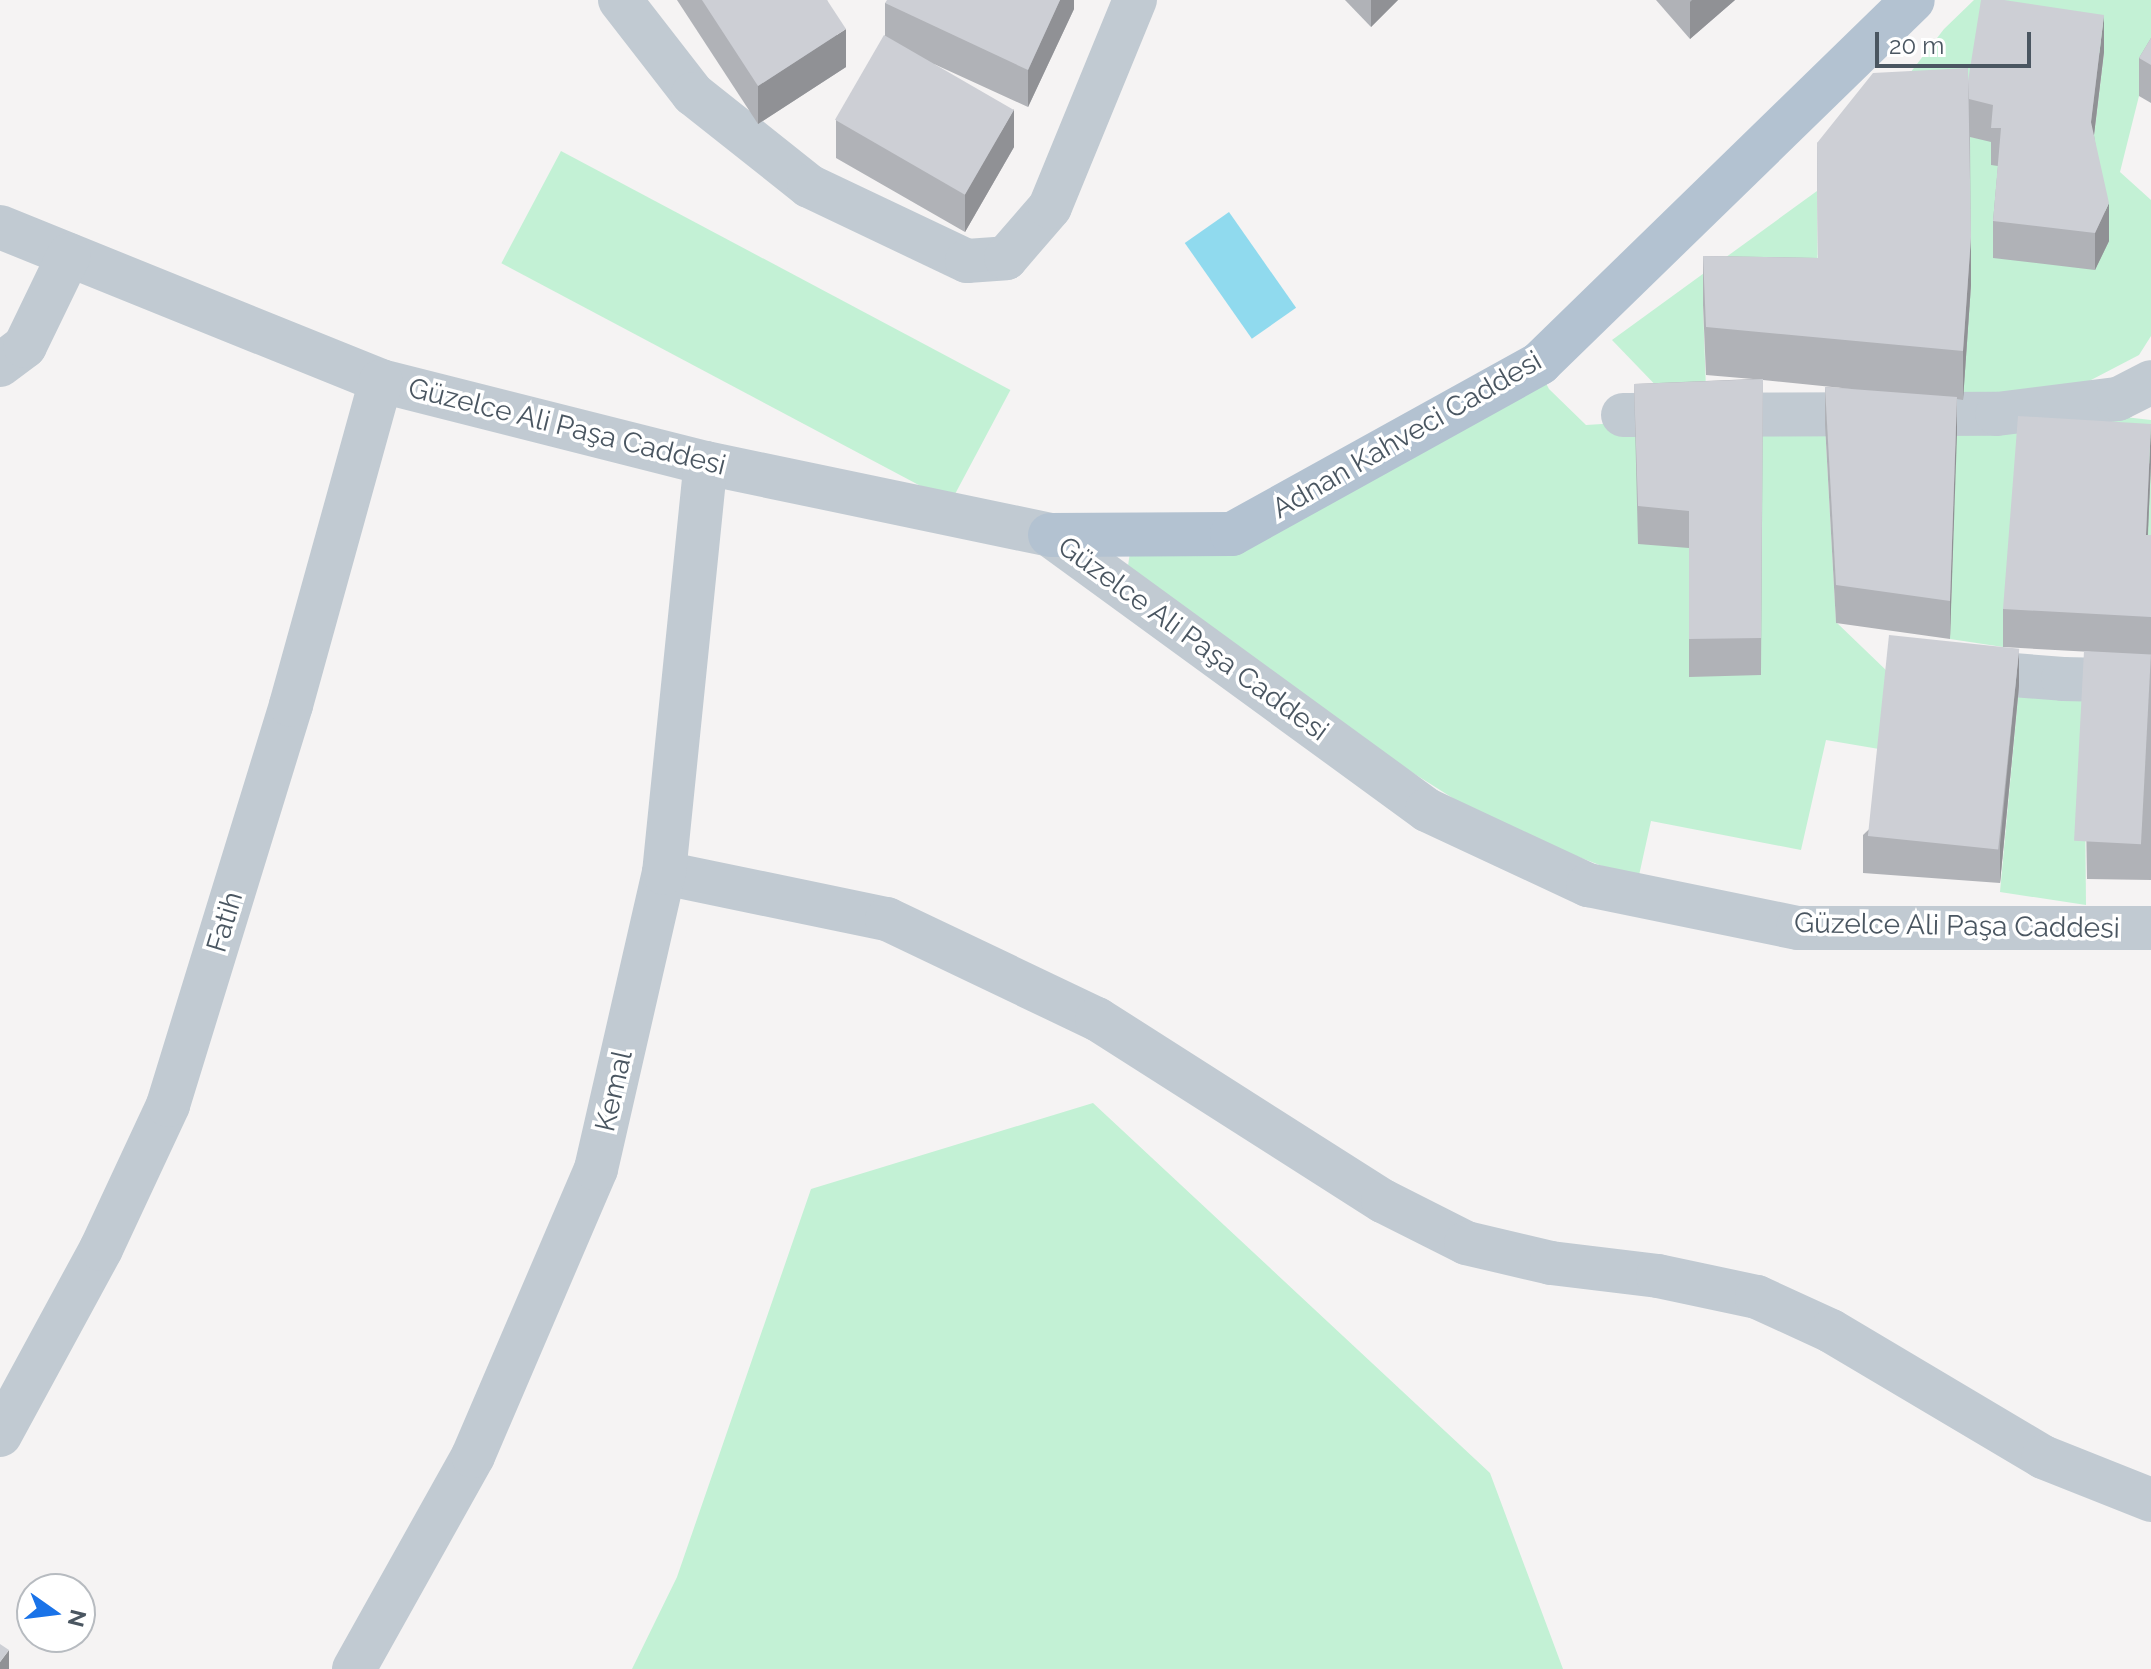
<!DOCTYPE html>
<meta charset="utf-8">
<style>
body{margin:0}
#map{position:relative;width:2151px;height:1669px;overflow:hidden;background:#f5f3f3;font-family:Raleway,sans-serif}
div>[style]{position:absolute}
.green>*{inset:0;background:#c3f1d5;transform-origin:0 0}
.water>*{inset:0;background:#90daee;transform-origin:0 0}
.minor>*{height:44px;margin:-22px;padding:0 22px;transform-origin:22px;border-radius:22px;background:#c1cad2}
.major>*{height:44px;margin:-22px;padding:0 22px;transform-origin:22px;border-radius:22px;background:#b3c2d1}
.wall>*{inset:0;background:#b0b2b7}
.shaded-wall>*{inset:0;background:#909195}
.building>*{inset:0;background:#cdcfd5;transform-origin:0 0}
span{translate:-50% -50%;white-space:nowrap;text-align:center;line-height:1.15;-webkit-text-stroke:7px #fff;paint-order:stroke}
.street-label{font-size:28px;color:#4a5661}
.north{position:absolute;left:16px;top:1573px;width:80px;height:80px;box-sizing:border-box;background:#fff;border:2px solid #b7bbc0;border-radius:50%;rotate:104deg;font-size:22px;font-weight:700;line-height:32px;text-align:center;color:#4a5661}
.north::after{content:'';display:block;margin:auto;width:28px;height:36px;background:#1a73e8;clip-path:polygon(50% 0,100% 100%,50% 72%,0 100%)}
.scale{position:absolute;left:1875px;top:32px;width:156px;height:36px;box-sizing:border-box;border:4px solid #4a5661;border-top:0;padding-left:10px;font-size:24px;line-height:28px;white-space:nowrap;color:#4a5661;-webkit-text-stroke:6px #fff;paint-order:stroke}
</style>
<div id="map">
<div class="green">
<div style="clip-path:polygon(1974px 0,2151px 0,2151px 76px,2139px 96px,2120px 172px,2151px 200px,2151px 336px,2139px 355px,2091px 380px,2054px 409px,2151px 420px,2151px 573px,2019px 454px,2003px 647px,1950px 639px,1956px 439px,1971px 285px,1966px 136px,2091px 160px,2104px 53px,1968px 116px,1873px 121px,1944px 29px)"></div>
<div style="left:561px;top:151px;width:509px;height:127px;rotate:28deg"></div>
<div style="clip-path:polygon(1817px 191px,1818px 306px,1703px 305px,1706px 390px,1666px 396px,1612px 340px)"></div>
<div style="clip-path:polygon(1540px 372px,1549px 389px,1586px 425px,1634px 422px,1689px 548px,1690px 677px,1763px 417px,1825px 425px,1836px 622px,1889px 673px,1879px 749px,1826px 740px,1801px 850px,1651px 821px,1638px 880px,1494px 824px,1313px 710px,1127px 573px,1130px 552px,1283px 525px)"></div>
<div style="clip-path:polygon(2019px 686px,2084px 689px,2086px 905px,2000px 892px)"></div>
<div style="clip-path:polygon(1093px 1103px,1490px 1473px,1563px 1669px,632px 1669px,677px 1577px,811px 1189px)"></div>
</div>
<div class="water">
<div style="left:1229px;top:212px;width:117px;height:54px;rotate:55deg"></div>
</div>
<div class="minor">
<div style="left:620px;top:0;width:119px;rotate:52.2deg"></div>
<div style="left:693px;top:94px;width:148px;rotate:38.4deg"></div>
<div style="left:809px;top:186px;width:175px;rotate:25.4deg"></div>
<div style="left:967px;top:261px;width:39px;rotate:-4deg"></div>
<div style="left:1006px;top:258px;width:67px;rotate:-49.2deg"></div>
<div style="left:1050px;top:207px;width:224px;rotate:-67.7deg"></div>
<div style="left:0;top:227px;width:411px;rotate:22deg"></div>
<div style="left:381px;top:381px;width:335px;rotate:14.2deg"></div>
<div style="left:706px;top:463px;width:351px;rotate:11.8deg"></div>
<div style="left:1050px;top:535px;width:467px;rotate:36.1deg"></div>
<div style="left:1427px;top:810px;width:178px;rotate:25deg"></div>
<div style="left:1588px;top:885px;width:214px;rotate:11.6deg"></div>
<div style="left:1798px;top:928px;width:353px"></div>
<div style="left:0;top:365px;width:31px;rotate:-37deg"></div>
<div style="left:25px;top:346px;width:101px;rotate:-64.2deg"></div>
<div style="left:1623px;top:415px;width:374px;rotate:-0.2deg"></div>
<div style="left:1997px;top:414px;width:122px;rotate:-7.1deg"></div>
<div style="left:2118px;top:399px;width:37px;rotate:-27deg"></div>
<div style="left:1962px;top:671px;width:101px;rotate:4.5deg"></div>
<div style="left:2063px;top:679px;width:88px;rotate:1.3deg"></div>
<div style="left:664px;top:873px;width:228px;rotate:11.7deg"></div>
<div style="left:887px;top:919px;width:233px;rotate:25.5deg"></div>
<div style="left:1097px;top:1019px;width:339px;rotate:32.5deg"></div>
<div style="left:1383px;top:1201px;width:93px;rotate:26.8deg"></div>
<div style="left:1466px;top:1243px;width:87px;rotate:13.2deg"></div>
<div style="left:1551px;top:1263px;width:108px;rotate:6.9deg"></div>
<div style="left:1658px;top:1276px;width:101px;rotate:12deg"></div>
<div style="left:1757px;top:1297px;width:81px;rotate:24.7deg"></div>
<div style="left:1831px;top:1331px;width:247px;rotate:30.7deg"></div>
<div style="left:2043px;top:1457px;width:116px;rotate:21.7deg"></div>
<div style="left:0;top:1435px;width:212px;rotate:-61.5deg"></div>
<div style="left:101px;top:1249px;width:159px;rotate:-65deg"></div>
<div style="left:168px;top:1105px;width:418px;rotate:-72.9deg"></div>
<div style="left:291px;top:705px;width:336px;rotate:-74.5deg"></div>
<div style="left:354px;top:1669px;width:244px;rotate:-60.8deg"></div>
<div style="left:473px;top:1456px;width:312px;rotate:-66.8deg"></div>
<div style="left:596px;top:1169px;width:304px;rotate:-77.1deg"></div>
<div style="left:664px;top:873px;width:412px;rotate:-84.2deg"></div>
</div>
<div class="major">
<div style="left:1050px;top:535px;width:182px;rotate:-0.3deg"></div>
<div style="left:1232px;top:534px;width:352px;rotate:-29deg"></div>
<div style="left:1540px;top:363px;width:520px;rotate:-44.22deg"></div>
</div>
<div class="wall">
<div style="clip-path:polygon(677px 0,827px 0,846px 67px,758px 124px)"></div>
<div style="clip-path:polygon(1074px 0,1074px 9px,1028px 107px,934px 64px,1014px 147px,965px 232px,836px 158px,836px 120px,885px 36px,885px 3px)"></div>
<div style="clip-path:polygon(1345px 0,1398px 0,1371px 27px)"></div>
<div style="clip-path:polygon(1656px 0,1735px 0,1690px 39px)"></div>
<div style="clip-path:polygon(2151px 38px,2151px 103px,2139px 96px,2139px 58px)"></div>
<div style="clip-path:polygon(2104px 52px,2094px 135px,2109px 241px,2095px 270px,1993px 258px,1993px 221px,1998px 166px,1991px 165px,1991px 142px,1970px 137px,1971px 285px,1963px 400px,1957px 399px,1950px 639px,1836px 623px,1825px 425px,1825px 387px,1852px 389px,1763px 380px,1761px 675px,1689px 677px,1689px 548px,1638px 544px,1634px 384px,1753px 379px,1706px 375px,1703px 305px,1703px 256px,1818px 258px,1817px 143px,1968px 81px)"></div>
<div style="clip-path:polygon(2151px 462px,2148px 535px,2151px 535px,2151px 880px,2087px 879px,2084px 689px,2092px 652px,2003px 647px,2003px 609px)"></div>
<div style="clip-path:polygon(2019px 686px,2000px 883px,1863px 873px,1863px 835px)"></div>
</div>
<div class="shaded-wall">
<div style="clip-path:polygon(1060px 0,1074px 0,1074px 9px,1028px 107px,1028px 70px)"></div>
<div style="clip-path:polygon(1371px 0,1398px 0,1371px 27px)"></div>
<div style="clip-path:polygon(1692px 0,1735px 0,1690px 39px,1690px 2px)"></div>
<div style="clip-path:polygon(2104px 15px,2104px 52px,2091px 160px,2091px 122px)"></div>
<div style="clip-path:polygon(846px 29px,846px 67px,758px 124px,758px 86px)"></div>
<div style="clip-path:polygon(1014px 109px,1014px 147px,965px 232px,965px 194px)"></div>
<div style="clip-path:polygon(2109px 203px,2109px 241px,2095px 270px,2095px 233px)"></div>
<div style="clip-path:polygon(1971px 237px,1971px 285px,1963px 400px,1963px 351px)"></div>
<div style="clip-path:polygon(1957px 397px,1957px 434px,1950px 639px,1950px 601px)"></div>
<div style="clip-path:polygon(2151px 424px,2151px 462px,2146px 573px,2146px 535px)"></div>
<div style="clip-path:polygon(2019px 649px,2019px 686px,2000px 883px,2000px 845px)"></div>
<div style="clip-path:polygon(9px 1650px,9px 1669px,0 1669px,0 1662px)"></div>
</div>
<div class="building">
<div style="clip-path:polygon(702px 0,827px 0,846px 29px,758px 86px)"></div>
<div style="clip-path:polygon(887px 0,1060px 0,1028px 70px,885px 3px)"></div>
<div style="clip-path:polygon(1981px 0,2004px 0,2104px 15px,2091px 122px,2109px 203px,2095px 233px,1993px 221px,2001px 128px,1991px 128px,1993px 105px,1969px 99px,1968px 81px)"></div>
<div style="left:884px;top:35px;width:150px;height:98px;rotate:30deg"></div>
<div style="clip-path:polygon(2151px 38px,2151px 65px,2139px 58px)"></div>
<div style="clip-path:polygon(1968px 68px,1971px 237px,1963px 351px,1706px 327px,1703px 256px,1818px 258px,1817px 143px,1873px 73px)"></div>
<div style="clip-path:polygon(1763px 379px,1761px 638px,1689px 639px,1689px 511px,1638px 506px,1634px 384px)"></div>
<div style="clip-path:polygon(1825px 387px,1957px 397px,1950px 601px,1836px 585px)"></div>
<div style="clip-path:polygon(2018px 416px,2151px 424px,2146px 535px,2151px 535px,2151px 617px,2003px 609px)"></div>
<div style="left:1889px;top:635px;width:131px;height:202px;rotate:6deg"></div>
<div style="left:2084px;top:651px;width:67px;height:190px;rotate:3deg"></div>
<div style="clip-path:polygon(0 1644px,9px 1650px,0 1662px)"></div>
</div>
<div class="street-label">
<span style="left:567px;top:427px;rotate:14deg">Güzelce Ali Paşa Caddesi</span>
<span style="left:1407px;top:435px;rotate:-30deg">Adnan Kahveci Caddesi</span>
<span style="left:1193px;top:639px;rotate:36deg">Güzelce Ali Paşa Caddesi</span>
<span style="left:225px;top:922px;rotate:-73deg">Fatih</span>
<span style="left:1957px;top:926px;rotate:1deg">Güzelce Ali Paşa Caddesi</span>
<span style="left:614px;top:1091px;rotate:-77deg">Kemal</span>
</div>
<div class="north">N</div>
<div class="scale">20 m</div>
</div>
